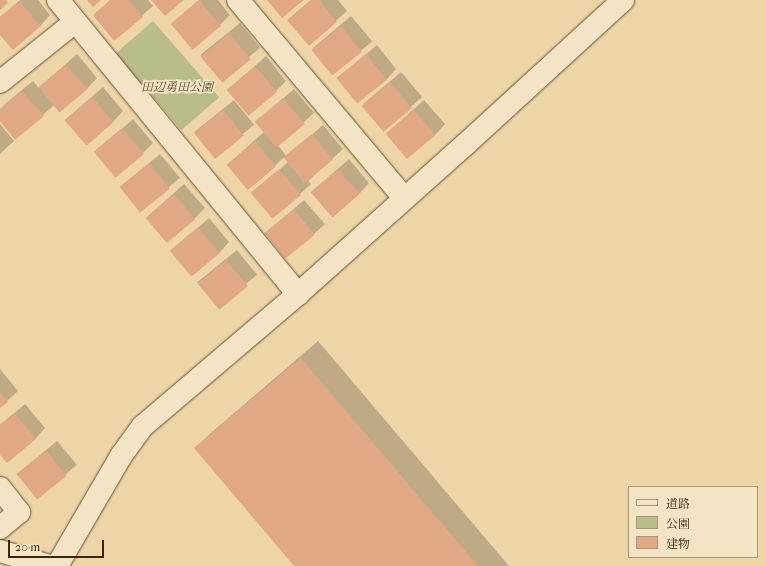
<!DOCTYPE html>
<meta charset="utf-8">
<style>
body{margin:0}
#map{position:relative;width:766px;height:566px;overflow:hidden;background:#eed5a7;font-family:"IM FELL French Canon","Noto Serif JP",serif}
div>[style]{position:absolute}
.green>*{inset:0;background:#b9bd87;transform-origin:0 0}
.shadow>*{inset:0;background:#0003;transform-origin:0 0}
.building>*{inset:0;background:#e0a885;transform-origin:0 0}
.roads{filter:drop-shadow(0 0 1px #685231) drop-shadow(0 0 1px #685231)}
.minor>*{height:22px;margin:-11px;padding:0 11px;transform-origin:11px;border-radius:11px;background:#f4e4c6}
span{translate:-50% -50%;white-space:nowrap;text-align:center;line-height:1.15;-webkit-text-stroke:3.5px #f4e4c6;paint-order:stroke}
.park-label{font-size:12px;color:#5b4c29;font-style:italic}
.legend{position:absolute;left:628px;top:486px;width:130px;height:72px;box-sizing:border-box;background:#f4e4c6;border:1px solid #aa987b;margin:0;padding:5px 7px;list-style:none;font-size:12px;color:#3c260a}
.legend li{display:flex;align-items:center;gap:8px;height:20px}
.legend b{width:20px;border:1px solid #aa987b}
.scale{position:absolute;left:8px;top:540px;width:96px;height:18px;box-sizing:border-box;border:2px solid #3c260a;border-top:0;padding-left:5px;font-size:12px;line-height:14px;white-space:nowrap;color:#3c260a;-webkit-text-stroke:3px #f4e4c6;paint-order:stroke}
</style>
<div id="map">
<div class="green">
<div style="left:153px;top:21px;width:101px;height:50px;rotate:49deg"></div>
</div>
<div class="shadow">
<div style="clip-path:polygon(20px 0,38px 0,50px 15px,40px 26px,0 33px,0 17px)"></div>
<div style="clip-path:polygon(110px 0,148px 0,153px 6px,115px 39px,94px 15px)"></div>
<div style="clip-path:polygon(199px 0,218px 0,230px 15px,220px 25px,172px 24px)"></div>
<div style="clip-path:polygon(311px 0,338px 0,347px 11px,309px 44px,288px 20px)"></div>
<div style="left:351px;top:16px;width:33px;height:50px;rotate:50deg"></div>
<div style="left:240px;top:23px;width:32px;height:51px;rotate:51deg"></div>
<div style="clip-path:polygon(377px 45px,396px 69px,386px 80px,338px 78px)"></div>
<div style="clip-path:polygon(77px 54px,97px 78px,87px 89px,59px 112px,54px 105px,43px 115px,0 120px,0 110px,5px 104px,33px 81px,39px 88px)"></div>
<div style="clip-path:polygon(266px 56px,286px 81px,276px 91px,228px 90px)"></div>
<div style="left:401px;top:72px;width:33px;height:50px;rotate:50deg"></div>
<div style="clip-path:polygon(103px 87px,123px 111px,113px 122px,65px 120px)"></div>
<div style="clip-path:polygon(294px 89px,314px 113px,278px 145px,287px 157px,323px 125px,343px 149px,308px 181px,311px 184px,300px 194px,273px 217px,253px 193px,288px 162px,284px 157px,276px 165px,228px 164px,264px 132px,256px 122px)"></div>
<div style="left:234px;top:100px;width:32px;height:51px;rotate:51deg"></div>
<div style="clip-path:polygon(424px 100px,445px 124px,435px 135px,387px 133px)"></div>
<div style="clip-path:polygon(133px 119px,153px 143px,143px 153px,95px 152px)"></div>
<div style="clip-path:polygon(0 124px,14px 141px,0 154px)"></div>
<div style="left:160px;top:154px;width:31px;height:50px;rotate:50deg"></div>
<div style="clip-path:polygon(349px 159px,369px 183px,359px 194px,311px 192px)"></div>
<div style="clip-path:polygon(184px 184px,205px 208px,194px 219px,147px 217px)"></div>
<div style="left:304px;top:200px;width:32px;height:50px;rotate:49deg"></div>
<div style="clip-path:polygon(209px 218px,229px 242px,219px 253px,171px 251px)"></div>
<div style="left:237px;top:250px;width:32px;height:51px;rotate:51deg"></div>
<div style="clip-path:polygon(318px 341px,509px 566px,295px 566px,195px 448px,212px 432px)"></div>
<div style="clip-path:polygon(0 369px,18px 391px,0 407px)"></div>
<div style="clip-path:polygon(25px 404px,45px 428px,35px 439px,0 453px,0 425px)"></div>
<div style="left:57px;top:441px;width:31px;height:50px;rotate:50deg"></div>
</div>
<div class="building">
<div style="clip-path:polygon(0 0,6px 0,8px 3px,0 10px)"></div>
<div style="clip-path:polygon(87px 0,101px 0,93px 7px)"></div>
<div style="clip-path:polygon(111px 0,129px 0,143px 17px,114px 41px,93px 15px)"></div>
<div style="clip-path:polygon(151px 0,184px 0,165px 16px)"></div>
<div style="left:199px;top:0;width:34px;height:37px;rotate:50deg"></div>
<div style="clip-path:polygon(267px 0,304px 0,282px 18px)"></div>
<div style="clip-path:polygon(311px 0,319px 0,337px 22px,309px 46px,287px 20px)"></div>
<div style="clip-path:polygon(19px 1px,41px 26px,13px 50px,0 35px,0 17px)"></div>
<div style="left:341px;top:26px;width:33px;height:38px;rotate:51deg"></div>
<div style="left:229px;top:33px;width:34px;height:37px;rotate:50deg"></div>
<div style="left:366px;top:54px;width:33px;height:38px;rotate:51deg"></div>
<div style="left:66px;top:64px;width:33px;height:36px;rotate:50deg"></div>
<div style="left:255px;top:66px;width:34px;height:37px;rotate:50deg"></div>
<div style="left:390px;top:82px;width:34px;height:37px;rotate:50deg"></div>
<div style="clip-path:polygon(22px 91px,44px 116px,15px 140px,0 121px,0 109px)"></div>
<div style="left:92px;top:97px;width:33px;height:36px;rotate:49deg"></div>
<div style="left:283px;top:98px;width:34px;height:37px;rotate:50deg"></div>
<div style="left:223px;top:110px;width:33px;height:37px;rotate:51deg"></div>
<div style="left:414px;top:110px;width:33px;height:37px;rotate:50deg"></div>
<div style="left:122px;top:128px;width:34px;height:37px;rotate:50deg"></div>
<div style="left:312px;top:134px;width:33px;height:37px;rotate:51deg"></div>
<div style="left:255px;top:141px;width:33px;height:37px;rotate:50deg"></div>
<div style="left:149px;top:163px;width:33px;height:38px;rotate:51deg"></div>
<div style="left:279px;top:169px;width:34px;height:37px;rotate:50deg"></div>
<div style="left:338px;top:169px;width:33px;height:36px;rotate:49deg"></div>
<div style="left:174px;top:194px;width:33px;height:37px;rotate:50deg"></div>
<div style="left:294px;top:209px;width:33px;height:38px;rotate:51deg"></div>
<div style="left:198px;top:227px;width:34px;height:37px;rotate:50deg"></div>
<div style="left:226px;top:260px;width:34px;height:37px;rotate:50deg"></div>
<div style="clip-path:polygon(301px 358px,478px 566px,294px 566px,194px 448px)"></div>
<div style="clip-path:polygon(0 392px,8px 402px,0 408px)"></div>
<div style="clip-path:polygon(14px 413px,36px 439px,7px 463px,0 455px,0 425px)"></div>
<div style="left:46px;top:450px;width:33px;height:38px;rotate:51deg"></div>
</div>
<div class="roads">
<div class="minor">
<div style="left:58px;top:0;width:380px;rotate:50.8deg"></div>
<div style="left:238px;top:0;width:258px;rotate:50deg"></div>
<div style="left:0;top:82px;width:96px;rotate:-38.7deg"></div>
<div style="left:0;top:488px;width:31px;rotate:52deg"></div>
<div style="left:19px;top:512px;width:25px;rotate:140deg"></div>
<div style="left:0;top:551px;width:52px;rotate:16.7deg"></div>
<div style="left:57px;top:566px;width:127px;rotate:-59.8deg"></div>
<div style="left:121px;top:456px;width:37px;rotate:-54deg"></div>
<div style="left:143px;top:426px;width:204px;rotate:-40.4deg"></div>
<div style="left:298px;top:294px;width:225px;rotate:-41.8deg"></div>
<div style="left:466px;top:144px;width:213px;rotate:-42.5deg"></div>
</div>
</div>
<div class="park-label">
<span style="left:177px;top:88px">田辺勇田公園</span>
</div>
<ul class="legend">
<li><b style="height:5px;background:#f4e4c6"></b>道路</li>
<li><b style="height:11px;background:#b9bd87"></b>公園</li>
<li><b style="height:11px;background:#e0a885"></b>建物</li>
</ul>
<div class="scale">20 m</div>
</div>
